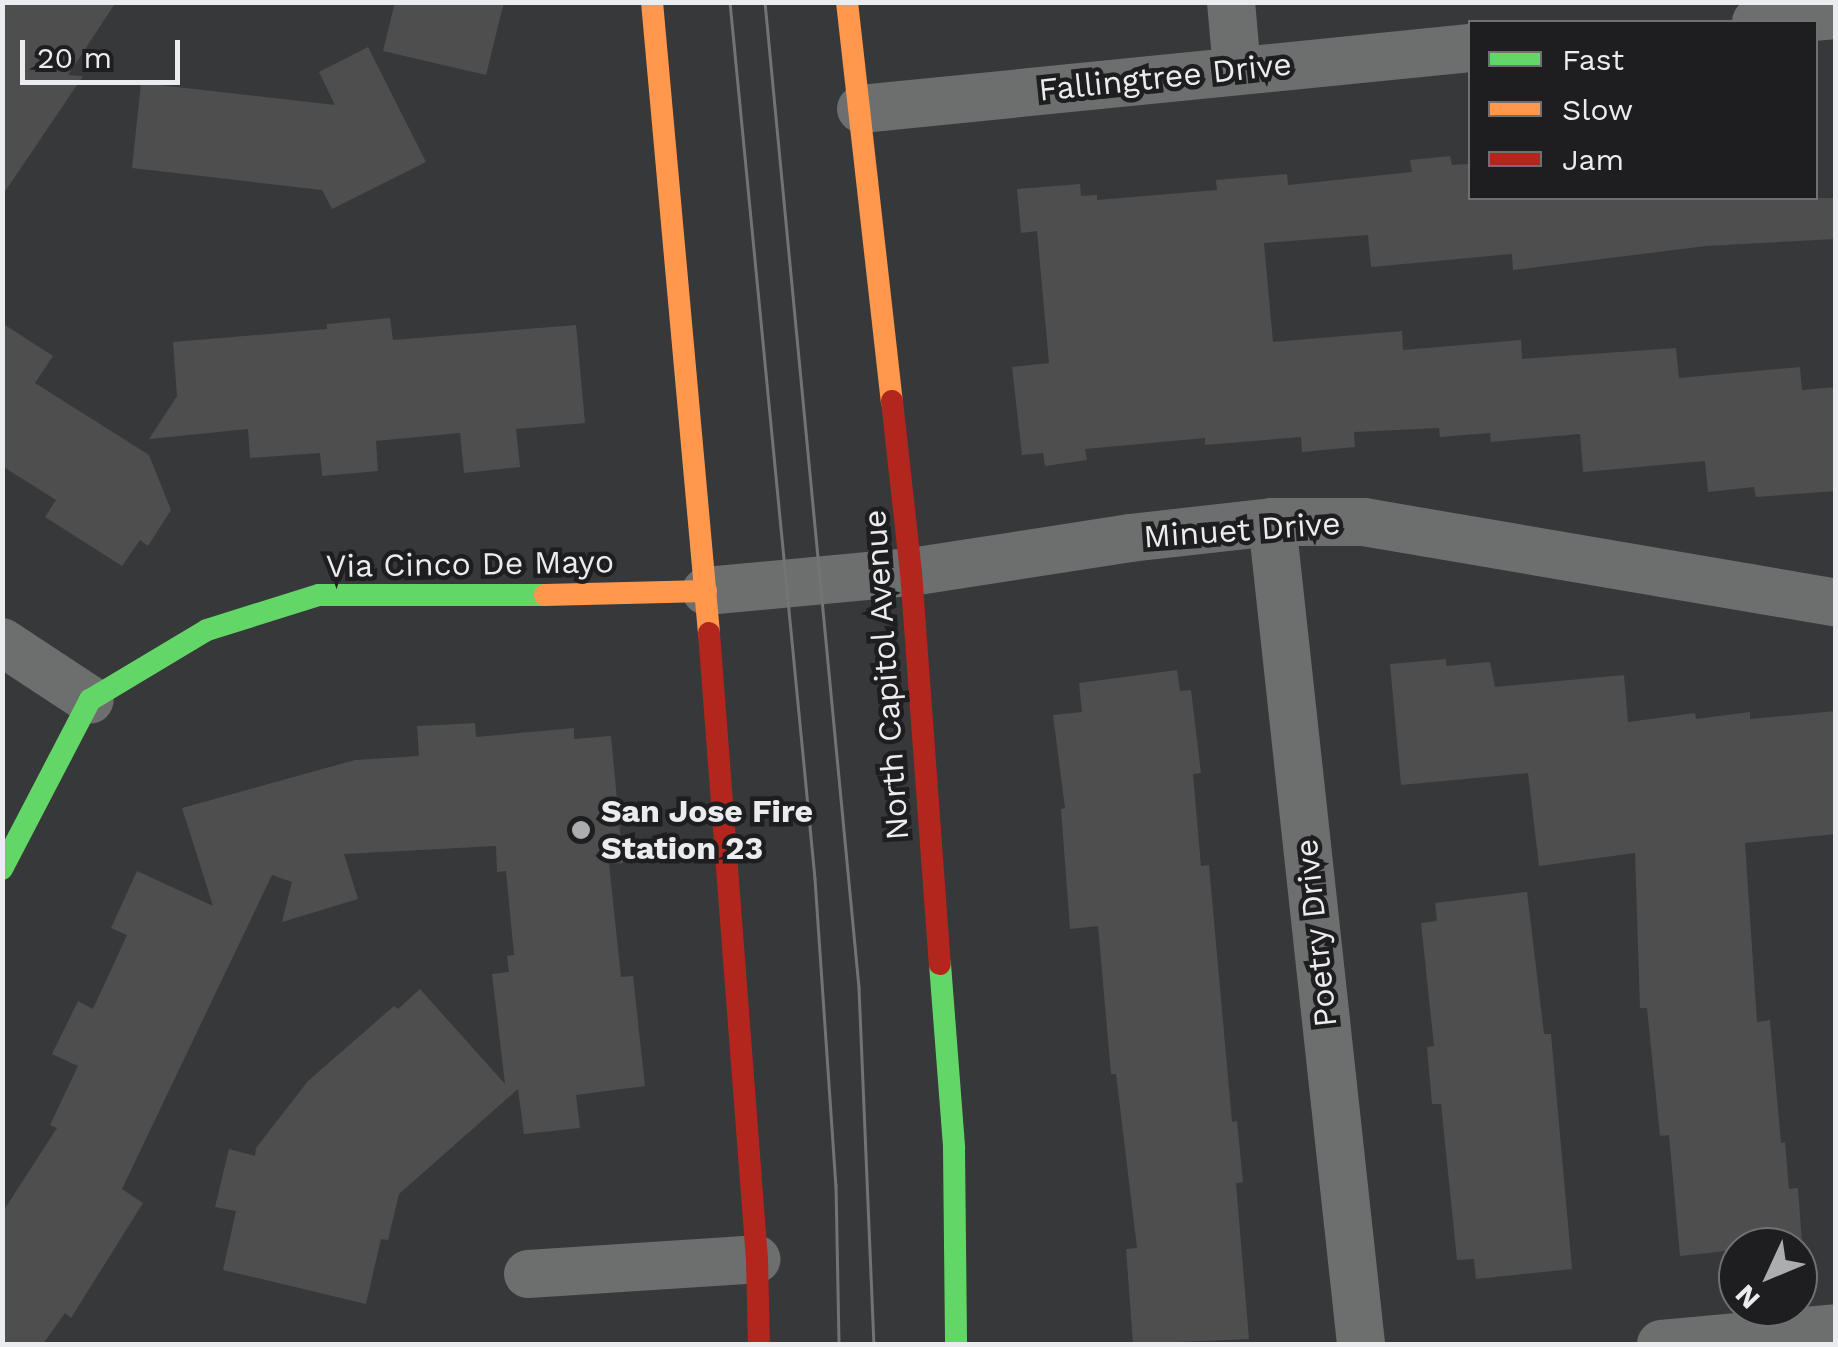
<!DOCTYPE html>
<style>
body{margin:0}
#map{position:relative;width:1838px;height:1347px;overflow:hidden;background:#373839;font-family:"Work Sans",sans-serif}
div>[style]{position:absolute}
.building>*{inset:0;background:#4e4e4f}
.street>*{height:48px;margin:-24px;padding:0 24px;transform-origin:24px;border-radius:24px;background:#6d6e6e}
.fast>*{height:22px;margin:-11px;padding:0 11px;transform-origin:11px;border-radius:11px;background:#63d668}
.slow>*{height:22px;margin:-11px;padding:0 11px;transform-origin:11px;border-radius:11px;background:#ff974d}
.jam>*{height:22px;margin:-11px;padding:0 11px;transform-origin:11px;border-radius:11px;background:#b3261e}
.tram>*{height:2.5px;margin:-1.25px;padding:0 1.25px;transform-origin:1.25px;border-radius:1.25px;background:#727373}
.dots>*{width:28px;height:28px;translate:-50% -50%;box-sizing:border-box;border:5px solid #1e1e20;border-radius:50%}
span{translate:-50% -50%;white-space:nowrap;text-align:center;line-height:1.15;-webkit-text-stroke:9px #1e1e20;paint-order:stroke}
.street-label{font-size:32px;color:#ebecef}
.poi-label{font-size:32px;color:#ebecef;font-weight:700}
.left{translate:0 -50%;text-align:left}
.frame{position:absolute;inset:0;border:5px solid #ebecef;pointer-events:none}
.legend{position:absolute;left:1468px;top:20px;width:350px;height:180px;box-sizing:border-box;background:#1e1e20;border:2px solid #707073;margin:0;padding:12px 18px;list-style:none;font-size:30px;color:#ebecef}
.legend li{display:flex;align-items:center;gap:20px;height:50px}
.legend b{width:50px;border:2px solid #707073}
.north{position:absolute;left:1718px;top:1227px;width:100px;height:100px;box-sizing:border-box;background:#1e1e20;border:2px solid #707073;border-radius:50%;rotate:226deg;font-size:28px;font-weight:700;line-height:40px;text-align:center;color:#ebecef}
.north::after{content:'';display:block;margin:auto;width:35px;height:45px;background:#acadaf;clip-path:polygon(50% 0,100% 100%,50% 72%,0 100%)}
.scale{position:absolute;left:20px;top:40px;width:160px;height:45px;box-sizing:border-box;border:5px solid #ebecef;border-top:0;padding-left:12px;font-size:30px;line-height:35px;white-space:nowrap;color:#ebecef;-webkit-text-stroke:8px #1e1e20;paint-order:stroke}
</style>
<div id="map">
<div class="building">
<div style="clip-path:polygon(2px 2px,116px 2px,68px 75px,83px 76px,2px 196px)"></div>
<div style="clip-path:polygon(395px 2px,504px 2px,486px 75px,383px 51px)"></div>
<div style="clip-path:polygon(368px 47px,426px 162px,332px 209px,322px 190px,132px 168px,141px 83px,335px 105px,319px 72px)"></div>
<div style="clip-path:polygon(1450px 156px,1452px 165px,1470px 164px,1470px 198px,1836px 198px,1836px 239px,1706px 246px,1513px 270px,1512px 254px,1371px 267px,1368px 235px,1264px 243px,1273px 342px,1402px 331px,1403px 350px,1521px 340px,1522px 359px,1676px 348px,1679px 378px,1800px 367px,1802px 390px,1836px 387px,1836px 491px,1756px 497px,1754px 487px,1708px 492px,1705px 461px,1583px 472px,1580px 434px,1491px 442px,1490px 433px,1440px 437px,1439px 428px,1354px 432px,1355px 447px,1302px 452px,1301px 437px,1205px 445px,1205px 438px,1085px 449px,1087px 460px,1045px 466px,1043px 453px,1022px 455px,1012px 367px,1049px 363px,1037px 231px,1021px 233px,1017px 189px,1080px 184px,1081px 196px,1097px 195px,1097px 200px,1217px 190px,1216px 180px,1287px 174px,1288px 185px,1412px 172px,1410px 160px)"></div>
<div style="clip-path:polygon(390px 318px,393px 340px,576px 325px,585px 423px,516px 429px,520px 467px,464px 473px,460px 433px,376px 441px,378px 471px,322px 476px,320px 453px,250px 458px,248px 429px,149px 439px,177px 396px,173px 342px,327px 329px,327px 324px)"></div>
<div style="clip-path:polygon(2px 323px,53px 356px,35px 383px,149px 455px,171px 510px,148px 546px,140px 540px,122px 566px,45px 517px,56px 500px,2px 466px)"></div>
<div style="clip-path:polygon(1446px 659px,1446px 666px,1490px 662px,1495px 687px,1624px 675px,1628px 722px,1695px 713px,1696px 719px,1750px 712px,1750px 719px,1836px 711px,1836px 834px,1745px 843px,1757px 1022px,1770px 1020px,1781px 1143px,1785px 1142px,1789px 1189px,1798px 1188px,1802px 1243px,1680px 1256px,1669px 1135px,1660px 1136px,1647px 1008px,1640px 1008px,1635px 853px,1539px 866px,1528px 773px,1401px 785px,1390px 664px)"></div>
<div style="clip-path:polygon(1177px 670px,1180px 691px,1191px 690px,1201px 773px,1193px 774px,1201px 866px,1209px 865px,1232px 1122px,1237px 1121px,1243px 1182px,1236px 1183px,1249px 1339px,1133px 1344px,1126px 1249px,1137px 1248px,1116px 1074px,1111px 1074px,1098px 926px,1070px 929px,1061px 809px,1065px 808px,1053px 715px,1082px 712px,1079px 683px)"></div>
<div style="clip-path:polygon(475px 723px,476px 737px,574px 728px,574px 739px,611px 736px,623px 863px,609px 864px,621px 977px,633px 976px,645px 1086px,576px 1095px,580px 1128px,524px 1134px,518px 1089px,399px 1194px,388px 1240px,381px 1239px,366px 1304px,223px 1270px,236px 1211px,215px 1207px,229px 1149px,255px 1156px,256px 1148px,308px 1081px,394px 1006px,398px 1009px,420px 989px,505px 1084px,492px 974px,509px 972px,507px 956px,514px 955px,506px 871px,497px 872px,496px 846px,344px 854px,358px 899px,282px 922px,292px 882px,272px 875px,122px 1189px,143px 1203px,71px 1318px,65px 1313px,43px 1344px,2px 1344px,2px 1213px,57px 1128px,50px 1125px,78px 1066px,52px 1054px,78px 1001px,93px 1009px,127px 935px,111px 928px,137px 871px,213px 906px,182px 808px,355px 760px,419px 756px,417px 726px)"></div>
<div style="clip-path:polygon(1527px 892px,1544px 1034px,1551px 1034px,1572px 1269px,1476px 1279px,1474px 1259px,1457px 1260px,1441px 1104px,1432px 1104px,1427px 1047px,1434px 1046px,1421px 923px,1437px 921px,1435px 903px)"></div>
</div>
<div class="street">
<div style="left:1231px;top:2px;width:67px;rotate:84.9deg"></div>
<div style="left:1756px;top:22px;width:80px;rotate:-5deg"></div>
<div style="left:861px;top:109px;width:612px;rotate:-5.72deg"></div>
<div style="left:1272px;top:522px;width:827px;rotate:83.82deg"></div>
<div style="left:706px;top:591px;width:206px;rotate:-5.3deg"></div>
<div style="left:911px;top:572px;width:222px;rotate:-8.8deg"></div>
<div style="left:1130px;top:538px;width:143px;rotate:-6.4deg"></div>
<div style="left:1272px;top:522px;width:92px"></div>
<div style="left:1364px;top:522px;width:479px;rotate:9.7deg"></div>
<div style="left:2px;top:642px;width:105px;rotate:33.4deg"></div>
<div style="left:528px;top:1274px;width:229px;rotate:-3.7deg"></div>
<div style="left:1661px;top:1344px;width:176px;rotate:-5.2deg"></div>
</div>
<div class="fast">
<div style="left:2px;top:869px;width:191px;rotate:-62.5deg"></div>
<div style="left:90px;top:700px;width:136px;rotate:-30.9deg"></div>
<div style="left:207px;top:630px;width:117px;rotate:-17.4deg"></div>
<div style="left:319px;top:595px;width:226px"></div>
<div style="left:940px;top:964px;width:185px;rotate:85.6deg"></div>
<div style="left:954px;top:1148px;width:196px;rotate:89.4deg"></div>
</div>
<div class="slow">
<div style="left:652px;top:2px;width:634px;rotate:84.84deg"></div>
<div style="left:847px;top:2px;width:402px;rotate:83.6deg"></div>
<div style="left:545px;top:595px;width:161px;rotate:-1.4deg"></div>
</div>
<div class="jam">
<div style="left:892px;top:401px;width:172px;rotate:83.7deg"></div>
<div style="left:911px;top:572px;width:393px;rotate:85.8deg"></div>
<div style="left:709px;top:633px;width:628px;rotate:85.62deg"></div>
<div style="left:757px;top:1259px;width:85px;rotate:88.7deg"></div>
</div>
<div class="tram">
<div style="left:730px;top:2px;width:881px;rotate:84.46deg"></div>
<div style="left:815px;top:879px;width:307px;rotate:86.1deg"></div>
<div style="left:836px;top:1185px;width:159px;rotate:88.9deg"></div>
<div style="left:765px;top:2px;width:990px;rotate:84.55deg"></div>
<div style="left:859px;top:988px;width:356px;rotate:87.6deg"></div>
</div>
<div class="dots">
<div style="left:581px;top:830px;background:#acadaf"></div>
</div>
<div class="street-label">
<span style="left:1165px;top:77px;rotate:-6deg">Fallingtree Drive</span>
<span style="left:1242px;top:530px;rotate:-4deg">Minuet Drive</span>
<span style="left:470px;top:564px;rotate:-1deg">Via Cinco De Mayo</span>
<span style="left:886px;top:675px;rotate:-94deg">North Capitol Avenue</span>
<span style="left:1316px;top:933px;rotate:-96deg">Poetry Drive</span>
</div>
<div class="poi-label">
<span class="left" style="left:601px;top:830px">San Jose Fire<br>Station 23</span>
</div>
<div class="frame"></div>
<ul class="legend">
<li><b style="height:12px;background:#63d668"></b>Fast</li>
<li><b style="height:12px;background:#ff974d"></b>Slow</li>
<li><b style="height:12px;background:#b3261e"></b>Jam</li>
</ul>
<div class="north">N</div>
<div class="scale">20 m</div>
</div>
